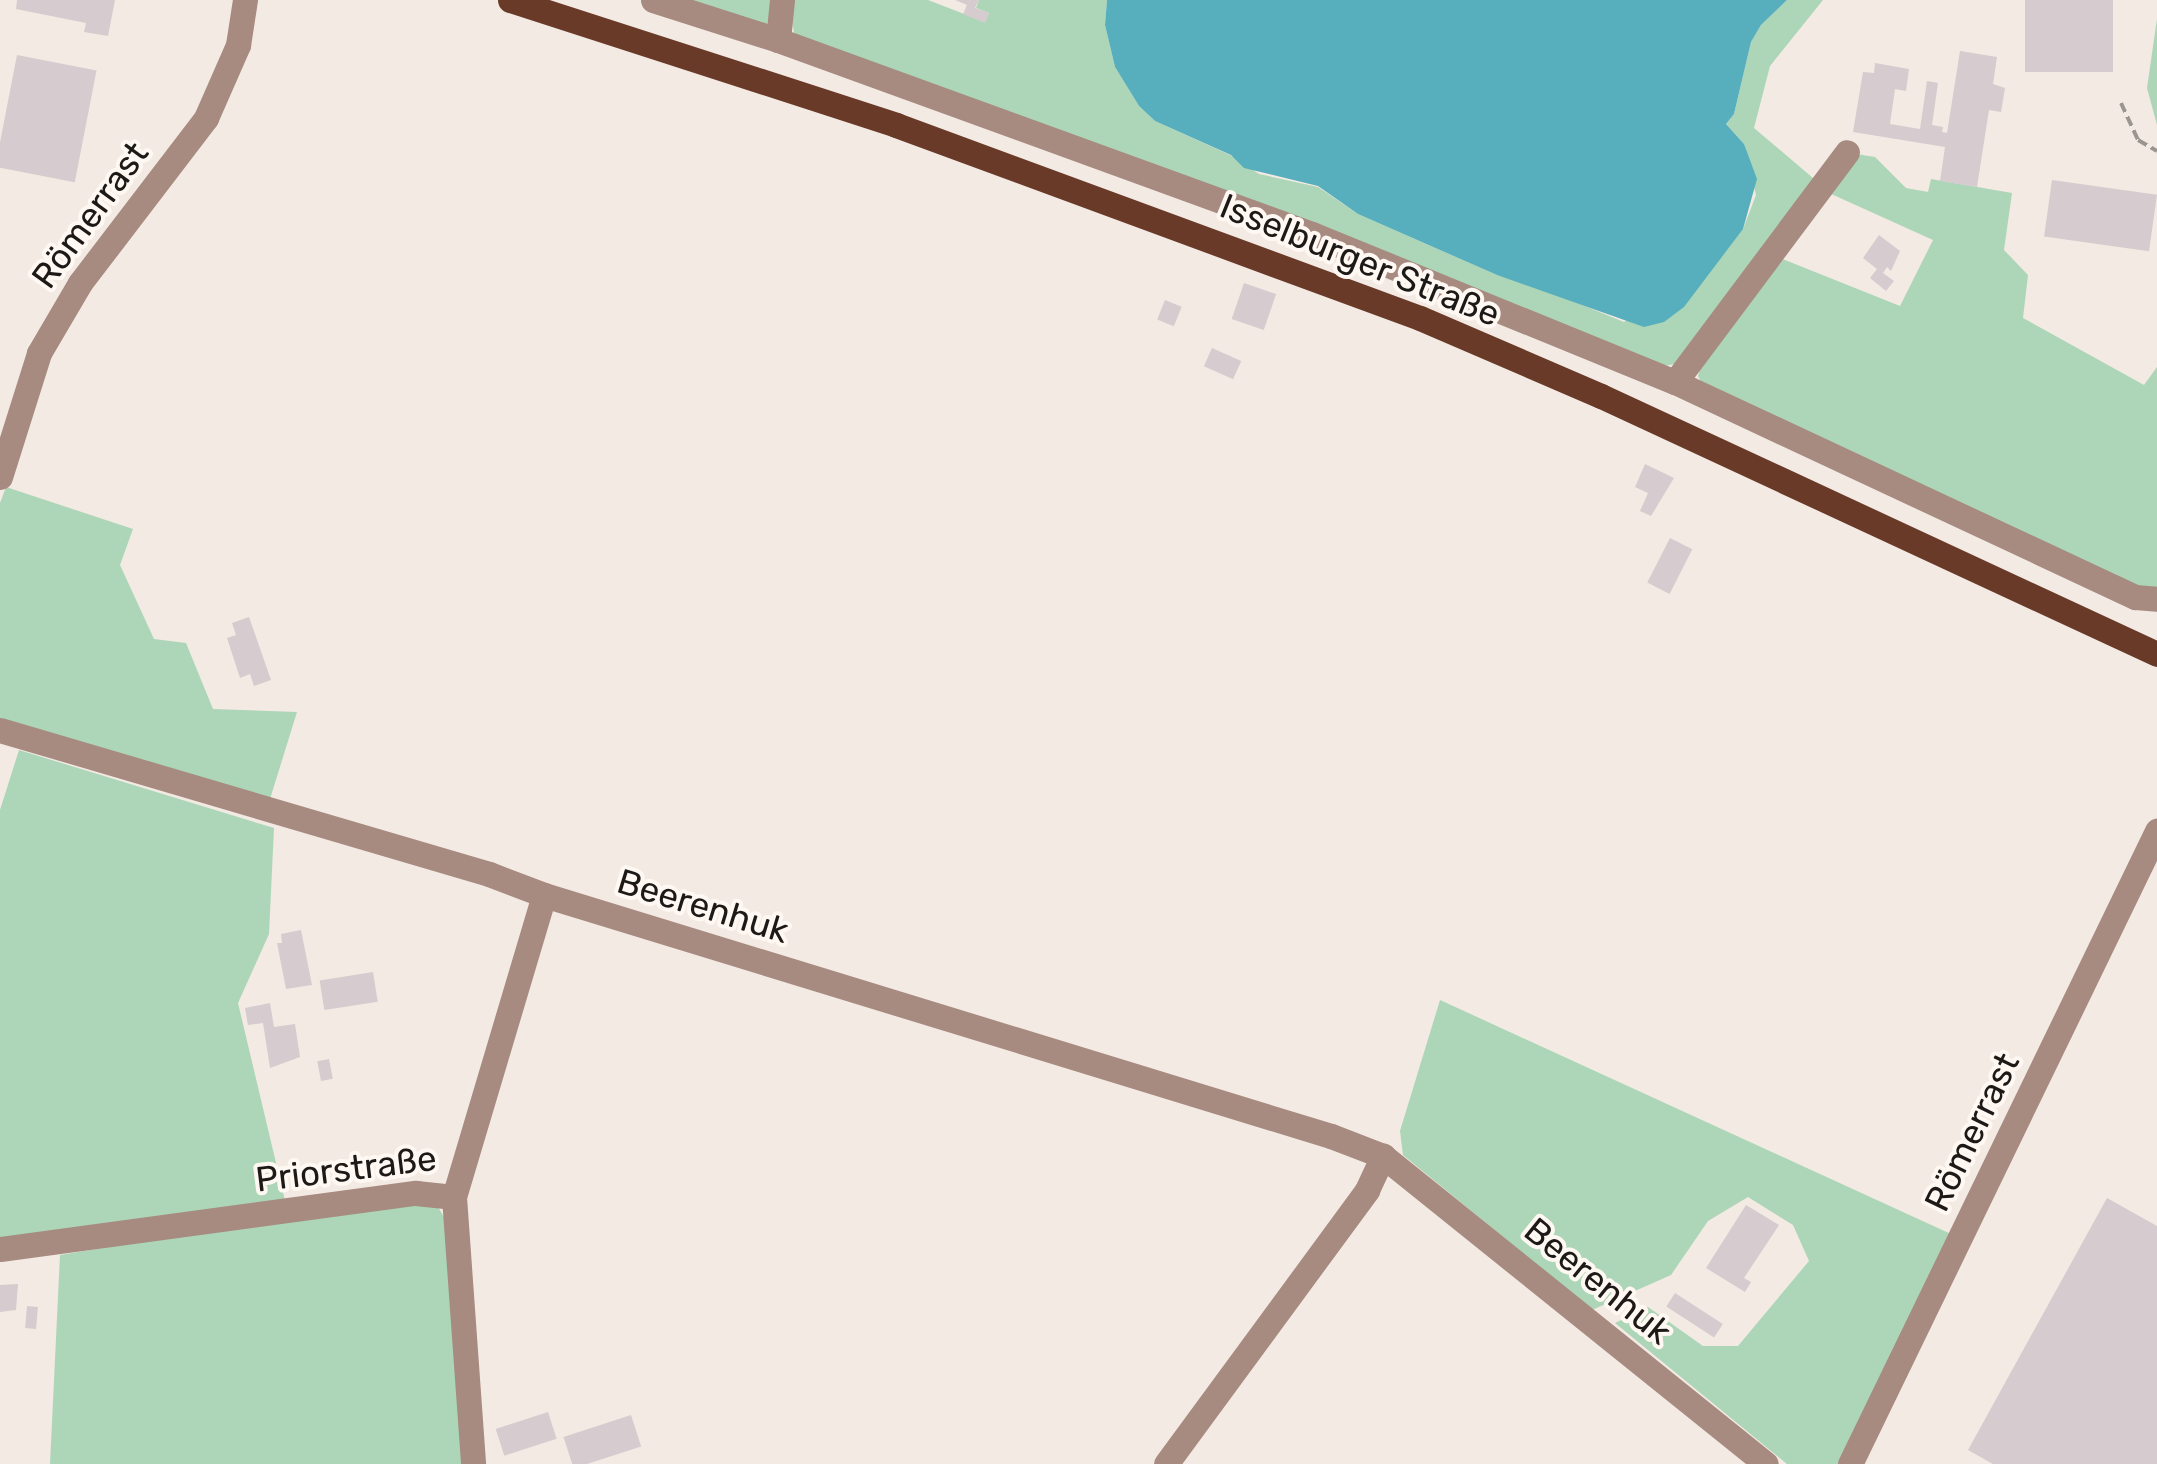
<!DOCTYPE html>
<meta charset="utf-8">
<style>
body{margin:0}
#map{position:relative;width:2157px;height:1464px;overflow:hidden;background:#f3eae3;font-family:Rubik,sans-serif}
div>[style]{position:absolute}
.green>*{inset:0;background:#acd6b7}
.water>*{inset:0;background:#57afbe}
.building>*{inset:0;background:#d6cbce;transform-origin:0 0}
.path>*{height:4px;margin-top:-2px;transform-origin:0;background:repeating-linear-gradient(90deg,#9b9590 0 10px,transparent 0 15px)}
.minor>*{height:25px;margin:-12.5px;padding:0 12.5px;transform-origin:12.5px;border-radius:12.5px;background:#a78a80}
.major>*{height:25px;margin:-12.5px;padding:0 12.5px;transform-origin:12.5px;border-radius:12.5px;background:#6a3a29}
span{translate:-50% -50%;white-space:nowrap;text-align:center;line-height:1.15;-webkit-text-stroke:8px #fff8f2;paint-order:stroke}
.street-label{font-size:35px;color:#1c1917}
</style>
<div id="map">
<div class="green">
<div style="clip-path:polygon(663px 0,776px 0,774px 18px,757px 32px)"></div>
<div style="clip-path:polygon(788px 0,928px 0,985px 22px,989px 13px,976px 8px,979px 0,1107px 0,1105px 25px,1115px 67px,1139px 106px,1155px 121px,1230px 155px,1259px 174px,1318px 187px,1358px 214px,1497px 275px,1531px 284px,1624px 322px,1743px 229px,1756px 195px,1744px 144px,1726px 124px,1734px 114px,1751px 42px,1761px 25px,1787px 0,1823px 0,1770px 66px,1754px 128px,1820px 184px,1681px 363px,1657px 367px,796px 43px)"></div>
<div style="clip-path:polygon(2157px 19px,2157px 125px,2147px 88px)"></div>
<div style="clip-path:polygon(1856px 154px,1875px 157px,1906px 188px,1928px 192px,1931px 179px,2012px 193px,2004px 250px,2028px 275px,2023px 318px,2144px 385px,2157px 367px,2157px 593px,2135px 590px,1705px 390px,1698px 376px,1704px 355px,1780px 258px,1900px 306px,1933px 240px,1829px 193px)"></div>
<div style="clip-path:polygon(6px 487px,133px 529px,120px 565px,154px 639px,186px 643px,213px 709px,297px 712px,270px 799px,0 720px,0 503px)"></div>
<div style="clip-path:polygon(19px 750px,274px 828px,269px 934px,238px 1003px,286px 1205px,0 1241px,0 810px)"></div>
<div style="clip-path:polygon(1440px 1000px,1951px 1234px,1842px 1464px,1787px 1464px,1615px 1323px,1648px 1307px,1703px 1346px,1738px 1346px,1809px 1261px,1793px 1225px,1748px 1197px,1708px 1221px,1671px 1275px,1592px 1310px,1403px 1155px,1400px 1131px)"></div>
<div style="clip-path:polygon(414px 1196px,435px 1202px,447px 1222px,467px 1464px,50px 1464px,60px 1255px)"></div>
</div>
<div class="water">
<div style="clip-path:polygon(1107px 0,1787px 0,1761px 25px,1751px 42px,1734px 114px,1726px 124px,1744px 144px,1757px 179px,1743px 229px,1684px 307px,1664px 322px,1644px 327px,1497px 275px,1358px 214px,1318px 186px,1244px 168px,1231px 155px,1155px 121px,1139px 106px,1115px 67px,1105px 25px)"></div>
</div>
<div class="building">
<div style="clip-path:polygon(17px 0,115px 0,108px 36px,84px 32px,86px 23px,16px 9px)"></div>
<div style="clip-path:polygon(955px 0,979px 0,975px 8px,989px 13px,985px 23px,963px 14px,967px 5px)"></div>
<div style="left:2025px;top:0;width:88px;height:72px"></div>
<div style="clip-path:polygon(1960px 51px,1997px 57px,1993px 84px,2005px 88px,2001px 112px,1989px 110px,1977px 187px,1940px 181px,1945px 147px,1853px 132px,1863px 72px,1874px 73px,1875px 63px,1909px 69px,1906px 91px,1895px 89px,1890px 124px,1920px 129px,1927px 81px,1938px 83px,1932px 125px,1943px 127px,1942px 132px,1947px 133px)"></div>
<div style="left:17px;top:55px;width:81px;height:114px;rotate:11deg"></div>
<div style="left:2052px;top:180px;width:106px;height:57px;rotate:8deg"></div>
<div style="clip-path:polygon(1879px 235px,1900px 251px,1891px 271px,1887px 267px,1883px 273px,1894px 281px,1886px 291px,1870px 278px,1877px 269px,1863px 258px)"></div>
<div style="left:1244px;top:283px;width:34px;height:38px;rotate:19deg"></div>
<div style="left:1165px;top:300px;width:18px;height:21px;rotate:22deg"></div>
<div style="left:1212px;top:348px;width:32px;height:20px;rotate:24deg"></div>
<div style="clip-path:polygon(1645px 464px,1674px 478px,1651px 516px,1640px 511px,1648px 493px,1635px 487px)"></div>
<div style="left:1670px;top:538px;width:25px;height:50px;rotate:27deg"></div>
<div style="clip-path:polygon(249px 617px,271px 680px,254px 686px,250px 674px,240px 678px,227px 638px,236px 635px,232px 623px)"></div>
<div style="clip-path:polygon(301px 930px,312px 985px,286px 989px,277px 943px,282px 943px,281px 934px)"></div>
<div style="left:373px;top:972px;width:30px;height:54px;rotate:81deg"></div>
<div style="clip-path:polygon(270px 1003px,274px 1027px,295px 1024px,300px 1057px,270px 1068px,263px 1023px,248px 1025px,245px 1008px)"></div>
<div style="left:329px;top:1059px;width:20px;height:12px;rotate:79deg"></div>
<div style="clip-path:polygon(2107px 1198px,2157px 1226px,2157px 1464px,1993px 1464px,1968px 1450px)"></div>
<div style="clip-path:polygon(1746px 1205px,1779px 1225px,1744px 1278px,1751px 1282px,1745px 1292px,1706px 1268px)"></div>
<div style="clip-path:polygon(18px 1284px,16px 1310px,0 1312px,0 1285px)"></div>
<div style="left:1675px;top:1293px;width:57px;height:16px;rotate:33deg"></div>
<div style="left:27px;top:1306px;width:11px;height:22px;rotate:5deg"></div>
<div style="left:548px;top:1412px;width:28px;height:55px;rotate:72deg"></div>
<div style="left:631px;top:1415px;width:33px;height:71px;rotate:72deg"></div>
</div>
<div class="path">
<div style="left:2121px;top:103px;width:41px;rotate:65.3deg"></div>
<div style="left:2138px;top:140px;width:22px;rotate:30deg"></div>
</div>
<div class="minor">
<div style="left:653px;top:0;width:131px;rotate:17.7deg"></div>
<div style="left:778px;top:40px;width:568px;rotate:19.97deg"></div>
<div style="left:1312px;top:234px;width:392px;rotate:22.2deg"></div>
<div style="left:1675px;top:382px;width:508px;rotate:25.05deg"></div>
<div style="left:2135px;top:597px;width:22px;rotate:5deg"></div>
<div style="left:778px;top:40px;width:40px;rotate:-84.3deg"></div>
<div style="left:1675px;top:382px;width:287px;rotate:-53.2deg"></div>
<div style="left:0;top:477px;width:130px;rotate:-72.5deg"></div>
<div style="left:39px;top:353px;width:81px;rotate:-59.6deg"></div>
<div style="left:80px;top:283px;width:208px;rotate:-52.6deg"></div>
<div style="left:206px;top:118px;width:80px;rotate:-66.3deg"></div>
<div style="left:238px;top:45px;width:46px;rotate:-81.2deg"></div>
<div style="left:0;top:730px;width:510px;rotate:16.41deg"></div>
<div style="left:489px;top:874px;width:59px;rotate:20.9deg"></div>
<div style="left:544px;top:895px;width:823px;rotate:17.03deg"></div>
<div style="left:1331px;top:1136px;width:56px;rotate:21deg"></div>
<div style="left:1383px;top:1156px;width:491px;rotate:38.8deg"></div>
<div style="left:454px;top:1197px;width:268px;rotate:85.9deg"></div>
<div style="left:0;top:1249px;width:420px;rotate:-7.7deg"></div>
<div style="left:416px;top:1193px;width:38px;rotate:6deg"></div>
<div style="left:454px;top:1197px;width:315px;rotate:-73.4deg"></div>
<div style="left:1166px;top:1464px;width:340px;rotate:-53.7deg"></div>
<div style="left:1367px;top:1190px;width:38px;rotate:-65deg"></div>
<div style="left:1850px;top:1464px;width:704px;rotate:-64.13deg"></div>
</div>
<div class="major">
<div style="left:510px;top:0;width:406px;rotate:17.9deg"></div>
<div style="left:896px;top:125px;width:558px;rotate:20.22deg"></div>
<div style="left:1420px;top:318px;width:197px;rotate:23.3deg"></div>
<div style="left:1601px;top:396px;width:613px;rotate:24.89deg"></div>
</div>
<div class="street-label">
<span style="left:90px;top:215px;rotate:-54deg">Römerrast</span>
<span style="left:1360px;top:260px;rotate:22deg">Isselburger Straße</span>
<span style="left:703px;top:906px;rotate:17deg">Beerenhuk</span>
<span style="left:1972px;top:1132px;rotate:-64deg">Römerrast</span>
<span style="left:346px;top:1169px;rotate:-7deg">Priorstraße</span>
<span style="left:1598px;top:1281px;rotate:39deg">Beerenhuk</span>
</div>
</div>
